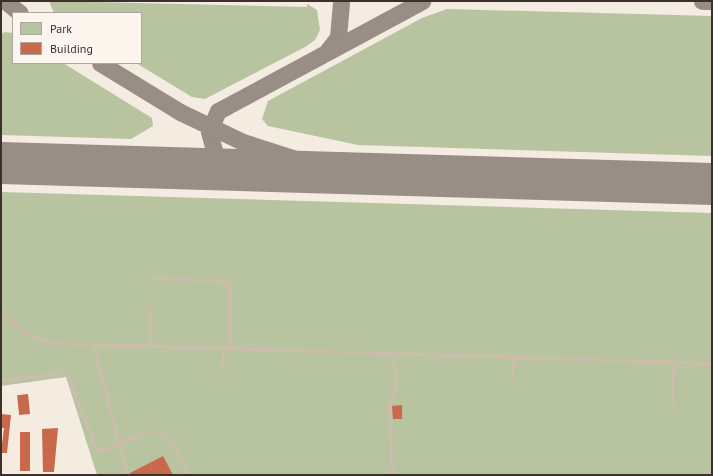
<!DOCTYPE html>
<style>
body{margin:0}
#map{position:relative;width:713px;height:476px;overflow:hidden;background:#f4ebe1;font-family:"PT Sans",sans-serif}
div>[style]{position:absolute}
.green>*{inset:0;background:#b8c4a0}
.taxiway>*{height:17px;margin:-8.5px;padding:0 8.5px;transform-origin:8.5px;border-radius:8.5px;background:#988e86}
.runway>*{height:42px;margin:-21px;padding:0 21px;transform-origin:21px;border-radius:21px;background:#988e86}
.building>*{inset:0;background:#c8694b;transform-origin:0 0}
.service>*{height:3px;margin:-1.5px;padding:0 1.5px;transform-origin:1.5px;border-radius:1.5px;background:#cdbbac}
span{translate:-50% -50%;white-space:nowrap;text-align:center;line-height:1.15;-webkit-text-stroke:3px #fbf5ee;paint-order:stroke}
.frame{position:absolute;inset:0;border:2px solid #3b302b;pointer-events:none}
.legend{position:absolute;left:12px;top:12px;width:130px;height:52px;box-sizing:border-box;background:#fbf5ee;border:1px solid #aea6a0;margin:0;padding:5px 7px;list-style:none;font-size:12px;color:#3b302b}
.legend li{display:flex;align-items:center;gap:8px;height:20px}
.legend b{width:20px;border:1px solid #aea6a0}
</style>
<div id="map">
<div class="green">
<div style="clip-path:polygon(49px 1px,307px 7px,307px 4px,317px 10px,320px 30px,315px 40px,305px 47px,205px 99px,192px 97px,136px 63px,141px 63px,141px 13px,54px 13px)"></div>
<div style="clip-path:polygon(447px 9px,712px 16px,712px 156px,358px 145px,268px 126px,262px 119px,268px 101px,422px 18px)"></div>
<div style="clip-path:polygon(5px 32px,13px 33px,13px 63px,63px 63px,152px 118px,153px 126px,131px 139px,1px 135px,1px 34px)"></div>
<div style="clip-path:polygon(1px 192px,712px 213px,712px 475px,97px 475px,66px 377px,1px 386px)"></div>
</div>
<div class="taxiway">
<div style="left:5px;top:1px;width:19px;rotate:39deg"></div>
<div style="left:702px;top:1px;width:10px"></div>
<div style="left:328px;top:50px;width:16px;rotate:-52deg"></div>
<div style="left:338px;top:37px;width:36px;rotate:-85deg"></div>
<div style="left:100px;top:63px;width:94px;rotate:31.5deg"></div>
<div style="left:180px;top:112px;width:70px;rotate:25.5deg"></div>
<div style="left:243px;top:142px;width:68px;rotate:17.9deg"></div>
<div style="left:308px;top:163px;width:62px;rotate:10.2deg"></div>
<div style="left:242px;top:171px;width:16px;rotate:-158deg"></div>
<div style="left:227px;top:165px;width:16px;rotate:-137deg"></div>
<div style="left:215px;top:154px;width:24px;rotate:-105deg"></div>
<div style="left:209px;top:131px;width:22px;rotate:-66deg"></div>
<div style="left:218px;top:111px;width:232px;rotate:-28.3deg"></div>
</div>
<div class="runway">
<div style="left:1px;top:163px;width:711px;rotate:1.69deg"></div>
</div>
<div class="building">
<div style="left:28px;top:394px;width:20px;height:11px;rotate:84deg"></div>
<div style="clip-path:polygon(402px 405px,402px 419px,393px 419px,392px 406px)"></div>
<div style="clip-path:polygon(1px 414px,11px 415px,7px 453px,1px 453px,4px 428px,1px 428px)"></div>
<div style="clip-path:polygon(58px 428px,54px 472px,43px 472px,42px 429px)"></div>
<div style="left:20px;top:432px;width:10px;height:39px"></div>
<div style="clip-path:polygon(163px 456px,173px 475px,130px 475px,130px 473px)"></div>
</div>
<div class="service">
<div style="left:153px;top:278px;width:76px;rotate:2.3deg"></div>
<div style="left:229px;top:281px;width:67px;rotate:90deg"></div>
<div style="left:149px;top:308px;width:37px;rotate:88deg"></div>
<div style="left:1px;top:310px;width:38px;rotate:43deg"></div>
<div style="left:29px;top:336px;width:26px;rotate:16deg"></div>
<div style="left:54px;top:343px;width:658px;rotate:1.74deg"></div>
<div style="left:93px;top:344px;width:135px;rotate:75.5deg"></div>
<div style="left:222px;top:370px;width:22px;rotate:-87deg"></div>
<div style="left:1px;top:380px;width:65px;rotate:-7deg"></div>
<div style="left:66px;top:372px;width:82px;rotate:68.5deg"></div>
<div style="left:96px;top:448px;width:7px;rotate:16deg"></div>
<div style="left:103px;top:450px;width:52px;rotate:-22.6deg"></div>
<div style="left:151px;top:430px;width:22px;rotate:27deg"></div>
<div style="left:171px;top:440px;width:39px;rotate:63deg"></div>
<div style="left:512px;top:380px;width:23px;rotate:-88deg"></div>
<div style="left:672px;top:405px;width:44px;rotate:-88.7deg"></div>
<div style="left:392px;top:475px;width:70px;rotate:-92.5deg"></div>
<div style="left:389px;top:405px;width:18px;rotate:-71deg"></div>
<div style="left:395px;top:388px;width:34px;rotate:-92deg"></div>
</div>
<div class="frame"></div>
<ul class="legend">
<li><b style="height:11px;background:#b8c4a0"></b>Park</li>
<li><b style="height:11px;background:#c8694b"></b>Building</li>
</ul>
</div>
